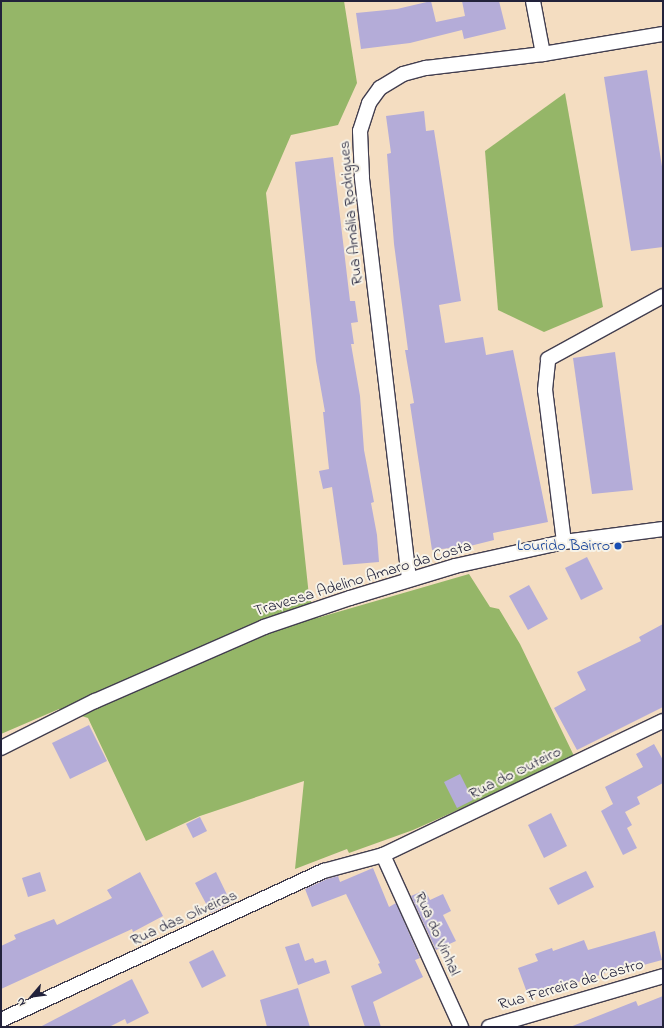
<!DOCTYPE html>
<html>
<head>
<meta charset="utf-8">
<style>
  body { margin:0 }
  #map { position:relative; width:664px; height:1028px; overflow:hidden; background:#f4ddc1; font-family:"Indie Flower",sans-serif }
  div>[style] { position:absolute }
  .forest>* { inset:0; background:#95b668 }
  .building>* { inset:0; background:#b4acd8 }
  .roads { filter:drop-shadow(1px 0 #423e4f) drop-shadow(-1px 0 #423e4f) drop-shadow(0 1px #423e4f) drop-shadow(0 -1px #423e4f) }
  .minor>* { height:14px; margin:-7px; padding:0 7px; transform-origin:7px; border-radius:7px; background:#fff }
  .dots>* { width:11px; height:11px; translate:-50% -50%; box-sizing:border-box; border:2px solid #f7f3e8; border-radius:50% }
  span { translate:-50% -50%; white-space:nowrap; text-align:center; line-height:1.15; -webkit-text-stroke:4px #f7f3e8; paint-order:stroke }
  .street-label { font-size:16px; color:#22223b }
  .transit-label { font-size:16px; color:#164399 }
  .right { translate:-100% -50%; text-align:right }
  .frame { position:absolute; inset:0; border:2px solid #22223b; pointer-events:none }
  .north { position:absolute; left:12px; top:976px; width:40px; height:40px; -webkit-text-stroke:3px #f7f3e8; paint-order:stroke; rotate:242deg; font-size:11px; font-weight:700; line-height:16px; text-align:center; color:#22223b }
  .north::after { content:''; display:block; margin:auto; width:14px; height:18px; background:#22223b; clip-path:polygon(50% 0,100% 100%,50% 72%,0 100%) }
</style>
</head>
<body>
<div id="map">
  <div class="forest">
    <i style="clip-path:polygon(1px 1px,344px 1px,357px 83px,338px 125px,291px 135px,266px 193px,309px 596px,317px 618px,469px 574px,490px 607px,499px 609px,520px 644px,575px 758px,413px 830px,349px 853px,347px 849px,295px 869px,304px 781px,200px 816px,146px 841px,88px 718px,59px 709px,1px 734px)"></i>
    <i style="clip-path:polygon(565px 93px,603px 307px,544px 332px,498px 310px,485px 151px)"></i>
  </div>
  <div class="building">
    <i style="clip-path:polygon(431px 1px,436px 22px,465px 16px,462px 1px,499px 1px,506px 29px,464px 39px,462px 30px,410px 43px,361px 49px,356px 13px,397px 9px)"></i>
    <i style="clip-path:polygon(647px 70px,663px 173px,663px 247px,631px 251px,604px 77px)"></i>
    <i style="clip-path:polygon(424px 111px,426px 131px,434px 130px,461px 301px,439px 305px,445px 343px,483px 337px,486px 355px,513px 350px,548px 522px,493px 533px,494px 540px,470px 546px,432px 550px,410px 404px,414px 403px,405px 350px,408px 350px,394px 244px,387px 154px,391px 153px,386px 116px)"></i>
    <i style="clip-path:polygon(333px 157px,350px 301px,355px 301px,358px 322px,351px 323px,354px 344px,351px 344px,360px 396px,364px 450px,374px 502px,371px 503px,377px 535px,379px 562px,343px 565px,332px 487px,323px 489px,319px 471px,329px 469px,323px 412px,325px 412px,316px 361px,295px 162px)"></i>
    <i style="clip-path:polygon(615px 352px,633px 490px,592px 494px,573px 358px)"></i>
    <i style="clip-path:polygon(587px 557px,603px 589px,581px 600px,565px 568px)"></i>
    <i style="clip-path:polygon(529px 585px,548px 619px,528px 630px,509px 596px)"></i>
    <i style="clip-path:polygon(663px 624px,663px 707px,577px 750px,554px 708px,586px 690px,577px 672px,641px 641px,639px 637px)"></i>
    <i style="clip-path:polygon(89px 725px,107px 761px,70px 779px,52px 743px)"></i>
    <i style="clip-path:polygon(654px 744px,663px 760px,663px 783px,637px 797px,640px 804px,625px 812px,632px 825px,627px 828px,637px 848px,623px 855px,601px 811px,613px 804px,605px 787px,643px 767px,636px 754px)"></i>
    <i style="clip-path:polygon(460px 774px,473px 800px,457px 808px,444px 782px)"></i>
    <i style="clip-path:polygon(551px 813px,567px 846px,544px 858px,528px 825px)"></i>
    <i style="clip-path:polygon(200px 817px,207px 831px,193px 838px,186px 824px)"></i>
    <i style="clip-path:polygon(373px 868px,389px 907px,396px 903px,420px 958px,415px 960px,423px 977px,373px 1002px,381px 1027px,365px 1027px,351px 986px,382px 973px,378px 964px,380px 963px,346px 894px,312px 907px,305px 889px,327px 879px,338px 876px,340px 882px)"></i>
    <i style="clip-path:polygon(586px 871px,594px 887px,558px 905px,549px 888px)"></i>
    <i style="clip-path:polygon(40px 872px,46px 891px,28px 897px,22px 878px)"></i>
    <i style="clip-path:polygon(140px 872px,163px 916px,133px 932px,132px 929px,1px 989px,1px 946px,16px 939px,14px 935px,54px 919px,57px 925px,112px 898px,107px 890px)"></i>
    <i style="clip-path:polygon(216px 872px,231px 903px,211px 913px,195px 883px)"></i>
    <i style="clip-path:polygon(425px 890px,430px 900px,443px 894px,451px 911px,443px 915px,456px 941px,436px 950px,411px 896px)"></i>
    <i style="clip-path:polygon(655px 931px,662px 960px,625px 970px,624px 967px,529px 998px,518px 968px,538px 961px,535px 954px,552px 948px,553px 951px,584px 940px,588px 950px)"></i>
    <i style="clip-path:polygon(299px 943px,305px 961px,313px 958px,315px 963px,326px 960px,330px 973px,298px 985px,285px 947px)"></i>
    <i style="clip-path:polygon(213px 950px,226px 976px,202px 988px,189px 962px)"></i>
    <i style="clip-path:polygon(132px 979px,149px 1013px,127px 1024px,125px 1019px,109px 1027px,40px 1027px)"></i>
    <i style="clip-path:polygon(298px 988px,310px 1027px,267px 1027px,260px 1000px)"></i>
    <i style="clip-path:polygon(663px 996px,663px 1027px,570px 1027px,636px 1001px,638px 1006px)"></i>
  </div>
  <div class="roads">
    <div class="minor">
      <i style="left:533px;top:1px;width:54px;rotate:79.3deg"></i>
      <i style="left:564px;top:542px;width:153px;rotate:-97.1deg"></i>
      <i style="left:545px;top:390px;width:31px;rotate:-84deg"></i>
      <i style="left:548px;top:359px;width:131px;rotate:-28.7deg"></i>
      <i style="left:409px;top:579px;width:405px;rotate:-96.7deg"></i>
      <i style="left:362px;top:177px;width:46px;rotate:-92.5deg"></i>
      <i style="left:360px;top:131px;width:29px;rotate:-72deg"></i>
      <i style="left:369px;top:103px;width:19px;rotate:-54deg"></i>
      <i style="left:380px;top:88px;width:27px;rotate:-31deg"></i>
      <i style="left:403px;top:74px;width:24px;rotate:-15deg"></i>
      <i style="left:426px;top:68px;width:118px;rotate:-6.8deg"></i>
      <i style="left:543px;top:54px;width:122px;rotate:-9.5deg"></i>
      <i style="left:1px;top:748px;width:105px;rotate:-26.6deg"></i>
      <i style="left:95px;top:701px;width:184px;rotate:-23.6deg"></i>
      <i style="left:264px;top:627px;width:91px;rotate:-18.6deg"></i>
      <i style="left:350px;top:598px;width:110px;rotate:-16.9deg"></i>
      <i style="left:455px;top:566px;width:112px;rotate:-12.4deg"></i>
      <i style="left:564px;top:542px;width:100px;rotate:-7.5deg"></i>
      <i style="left:383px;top:855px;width:189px;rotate:65.6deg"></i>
      <i style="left:1px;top:1020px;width:356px;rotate:-24.8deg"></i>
      <i style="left:324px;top:871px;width:61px;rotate:-15.2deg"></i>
      <i style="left:383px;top:855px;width:310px;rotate:-25.6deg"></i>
      <i style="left:489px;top:1027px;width:181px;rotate:-16.3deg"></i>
    </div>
  </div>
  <div class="dots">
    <i style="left:618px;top:546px;background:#1a4fb4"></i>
  </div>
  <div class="street-label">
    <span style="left:351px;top:213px;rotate:-95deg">Rua Amália Rodrigues</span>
    <span style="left:363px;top:579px;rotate:-17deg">Travessa Adelino Amaro da Costa</span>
    <span style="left:515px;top:773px;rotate:-26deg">Rua do Outeiro</span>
    <span style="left:184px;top:918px;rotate:-24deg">Rua das Oliveiras</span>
    <span style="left:437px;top:934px;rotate:66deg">Rua do Vinhal</span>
    <span style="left:571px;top:985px;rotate:-16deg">Rua Ferreira de Castro</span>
  </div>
  <div class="transit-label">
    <span class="right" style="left:610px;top:546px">Lourido Bairro</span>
  </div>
  <div class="frame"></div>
  <div class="north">N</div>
</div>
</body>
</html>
